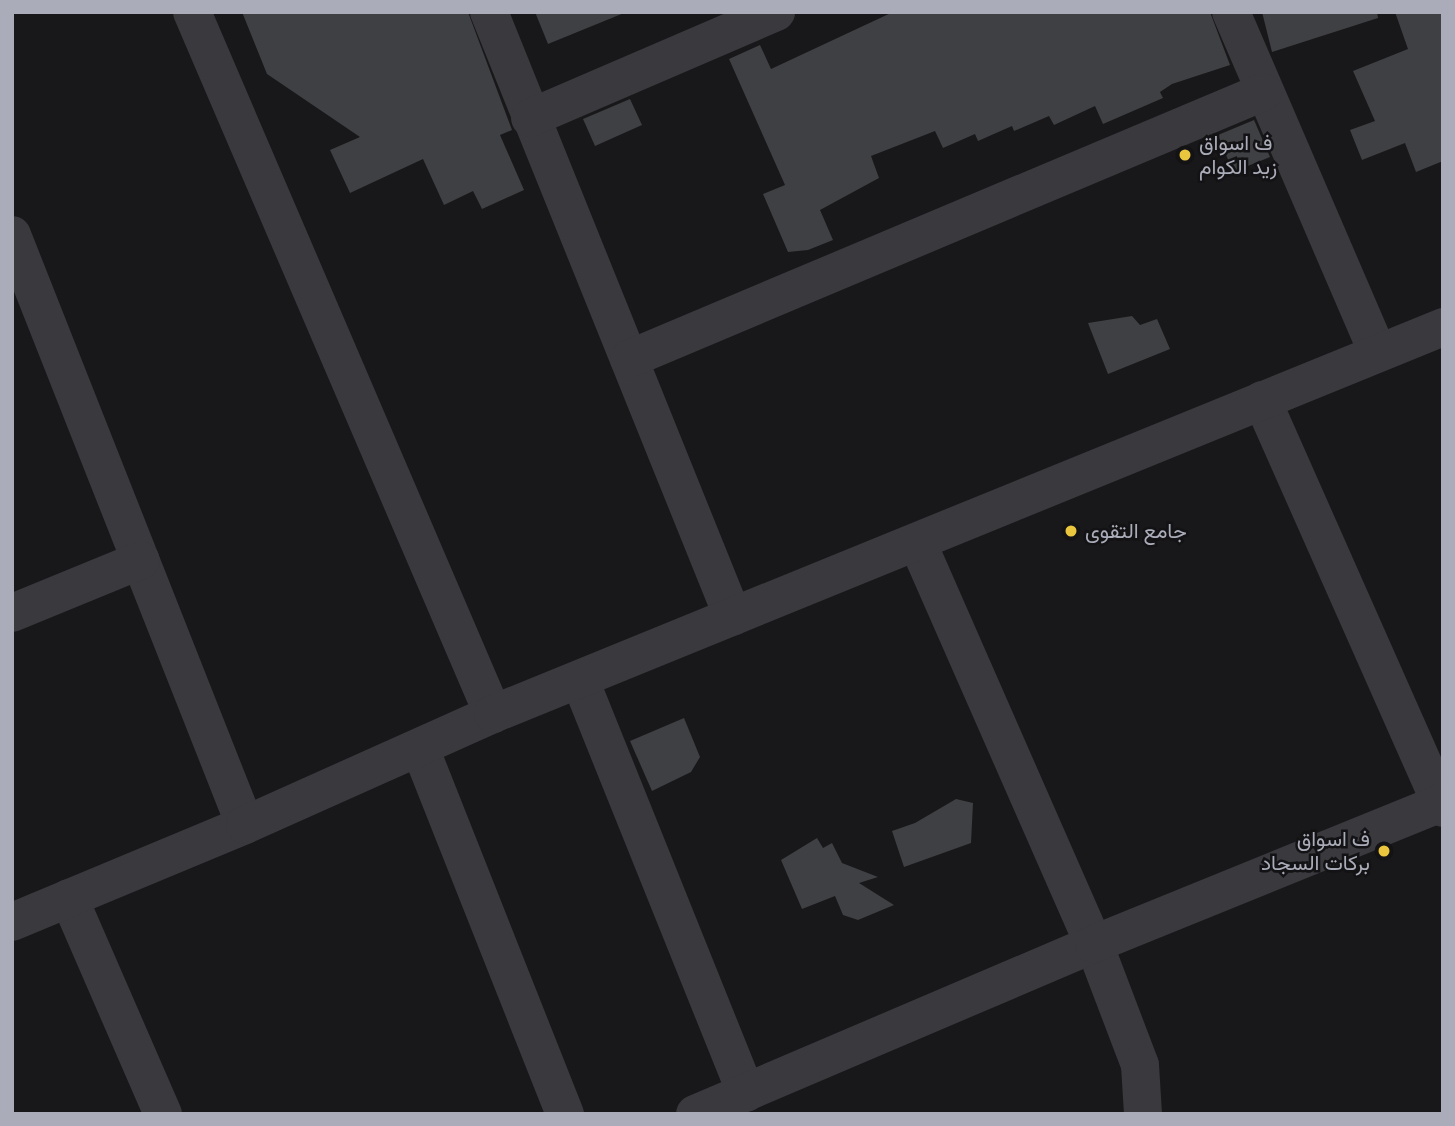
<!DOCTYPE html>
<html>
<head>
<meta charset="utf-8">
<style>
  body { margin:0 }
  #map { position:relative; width:1455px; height:1126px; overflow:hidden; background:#181719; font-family:Karla,Vazirmatn,sans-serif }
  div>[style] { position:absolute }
  .building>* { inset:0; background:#3f4043 }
  .minor>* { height:38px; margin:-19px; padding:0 19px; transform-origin:19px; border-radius:19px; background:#39393e }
  .dots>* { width:19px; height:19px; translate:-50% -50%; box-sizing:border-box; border:4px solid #131214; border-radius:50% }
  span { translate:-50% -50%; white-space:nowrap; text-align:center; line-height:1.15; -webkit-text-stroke:5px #131214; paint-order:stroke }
  .poi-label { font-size:21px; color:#aaadb9 }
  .left { translate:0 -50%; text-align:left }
  .right { translate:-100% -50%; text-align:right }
  .frame { position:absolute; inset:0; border:14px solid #aaadb9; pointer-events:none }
</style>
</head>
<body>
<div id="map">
  <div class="building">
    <i style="clip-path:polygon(242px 12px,468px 12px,512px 130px,500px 135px,524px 190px,482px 209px,473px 191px,444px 205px,423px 159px,350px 193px,330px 150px,360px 137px,267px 74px)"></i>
    <i style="clip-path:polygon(535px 12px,624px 12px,624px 13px,548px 44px)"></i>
    <i style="clip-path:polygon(893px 12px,1210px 12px,1230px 65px,1172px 84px,1160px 92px,1163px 98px,1103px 124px,1095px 106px,1054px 125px,1049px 116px,1014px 131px,1012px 126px,978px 141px,975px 134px,943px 148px,935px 131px,871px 156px,879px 178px,820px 210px,833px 240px,808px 250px,788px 252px,763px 194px,785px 185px,729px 59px,760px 45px,771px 69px)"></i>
    <i style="clip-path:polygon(1262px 12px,1377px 12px,1378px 18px,1272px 52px)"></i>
    <i style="clip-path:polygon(1395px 12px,1443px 12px,1443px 161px,1416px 172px,1405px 143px,1362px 160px,1350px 130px,1375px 121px,1353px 71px,1408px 49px)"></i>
    <i style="clip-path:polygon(630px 99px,642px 125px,595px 146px,583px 119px)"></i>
    <i style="clip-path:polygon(1254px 120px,1270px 157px,1233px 172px,1218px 135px)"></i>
    <i style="clip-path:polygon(1132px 316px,1140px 325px,1157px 319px,1170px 349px,1108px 374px,1088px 323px)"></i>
    <i style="clip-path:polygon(684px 718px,700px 757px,691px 772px,652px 791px,630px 741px)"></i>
    <i style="clip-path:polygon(956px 799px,973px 803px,971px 843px,904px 867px,892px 831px,915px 823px)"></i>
    <i style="clip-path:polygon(817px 838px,823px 848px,832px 843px,842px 863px,878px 877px,859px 883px,894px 905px,858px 920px,843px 915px,835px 896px,802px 909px,781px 860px)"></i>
  </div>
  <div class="minor">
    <i style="left:192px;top:12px;width:764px;rotate:66.79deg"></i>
    <i style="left:489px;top:12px;width:652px;rotate:68.04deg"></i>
    <i style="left:1231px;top:12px;width:371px;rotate:66.7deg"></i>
    <i style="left:530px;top:118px;width:268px;rotate:-23.3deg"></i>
    <i style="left:12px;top:235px;width:634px;rotate:68.45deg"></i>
    <i style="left:629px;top:359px;width:688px;rotate:-22.84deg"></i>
    <i style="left:1262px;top:400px;width:446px;rotate:66.1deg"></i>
    <i style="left:918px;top:544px;width:437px;rotate:66.3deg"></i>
    <i style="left:1094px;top:944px;width:129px;rotate:69.2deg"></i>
    <i style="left:1140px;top:1065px;width:49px;rotate:86.5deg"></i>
    <i style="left:12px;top:613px;width:139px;rotate:-22.3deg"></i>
    <i style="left:580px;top:680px;width:445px;rotate:68.1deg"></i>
    <i style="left:420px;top:748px;width:394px;rotate:68.4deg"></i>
    <i style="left:69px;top:898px;width:236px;rotate:66.5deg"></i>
    <i style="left:12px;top:922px;width:252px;rotate:-22.6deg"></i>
    <i style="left:245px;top:825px;width:272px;rotate:-24.1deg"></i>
    <i style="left:493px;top:714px;width:1026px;rotate:-22.16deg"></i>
    <i style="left:695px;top:1114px;width:434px;rotate:-23.1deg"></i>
    <i style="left:1094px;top:944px;width:377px;rotate:-22.1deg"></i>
  </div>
  <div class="dots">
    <i style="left:1185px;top:155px;background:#eac63f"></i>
    <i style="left:1071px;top:531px;background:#eac63f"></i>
    <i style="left:1384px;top:851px;background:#eac63f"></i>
  </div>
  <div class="poi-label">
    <span class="left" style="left:1199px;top:155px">ف اسواق<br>زيد الكوام</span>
    <span class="left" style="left:1085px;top:531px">جامع التقوى</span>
    <span class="right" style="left:1370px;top:851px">ف اسواق<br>بركات السجاد</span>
  </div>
  <div class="frame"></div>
</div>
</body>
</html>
